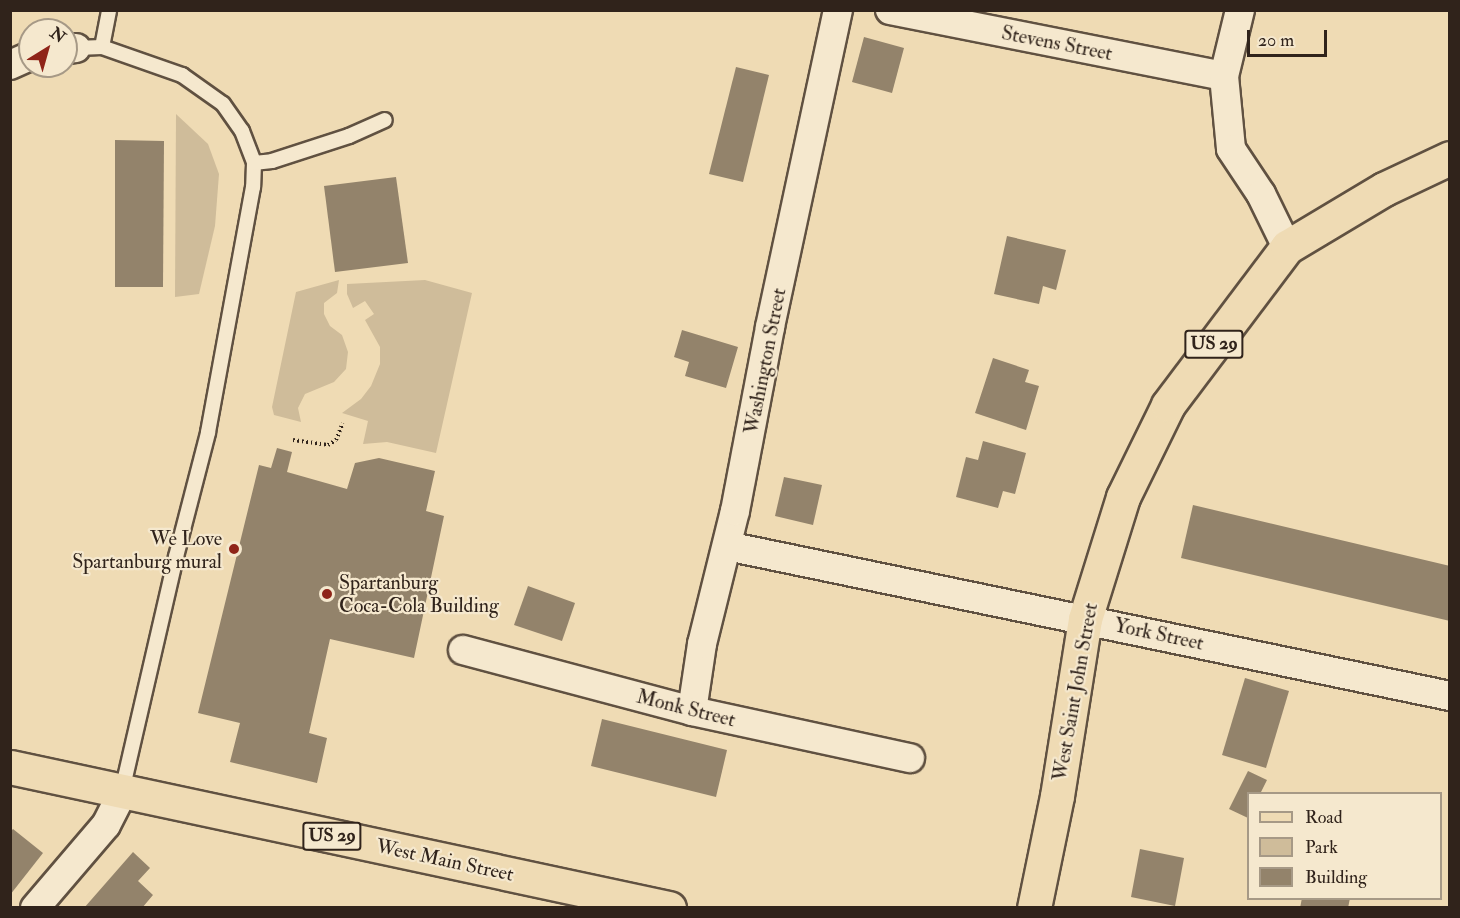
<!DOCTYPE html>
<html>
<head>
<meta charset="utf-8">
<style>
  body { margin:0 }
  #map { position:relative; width:1460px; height:918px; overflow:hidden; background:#efdbb4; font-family:"IM FELL Double Pica",serif }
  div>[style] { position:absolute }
  .green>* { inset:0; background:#cfbc9a }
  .building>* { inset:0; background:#93836b }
  .path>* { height:4px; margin-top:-2px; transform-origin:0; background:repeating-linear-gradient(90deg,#30231b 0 1.5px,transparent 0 4.5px) }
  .roads { filter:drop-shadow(2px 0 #605141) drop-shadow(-2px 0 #605141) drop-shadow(0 2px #605141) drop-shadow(0 -2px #605141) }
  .service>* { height:14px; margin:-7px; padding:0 7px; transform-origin:7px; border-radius:7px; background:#f5e8ce }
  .minor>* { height:28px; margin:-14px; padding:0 14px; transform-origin:14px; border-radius:14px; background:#f5e8ce }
  .primary>* { height:33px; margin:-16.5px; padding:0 16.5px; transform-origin:16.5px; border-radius:16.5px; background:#efdbb4 }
  .dots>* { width:16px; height:16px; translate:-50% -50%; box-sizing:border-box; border:3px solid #f5e8ce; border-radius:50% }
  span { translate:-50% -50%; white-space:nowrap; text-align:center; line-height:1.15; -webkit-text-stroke:4.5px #f5e8ce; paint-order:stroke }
  .shield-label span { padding:2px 4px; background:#f5e8ce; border:2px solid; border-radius:4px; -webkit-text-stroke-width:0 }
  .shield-label { font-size:18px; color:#30231b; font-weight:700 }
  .street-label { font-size:20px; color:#30231b }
  .poi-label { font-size:20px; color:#30231b }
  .right { translate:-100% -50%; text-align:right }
  .left { translate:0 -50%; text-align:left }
  .frame { position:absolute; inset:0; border:12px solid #30231b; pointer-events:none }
  .legend { position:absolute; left:1247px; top:792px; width:195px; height:108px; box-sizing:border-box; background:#f5e8ce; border:2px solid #a69986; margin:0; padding:8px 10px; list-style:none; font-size:18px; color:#30231b }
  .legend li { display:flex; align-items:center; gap:12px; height:30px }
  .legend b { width:30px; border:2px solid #a69986 }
  .north { position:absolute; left:18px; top:18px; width:60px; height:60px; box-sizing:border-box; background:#f5e8ce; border:2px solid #a69986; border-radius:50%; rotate:37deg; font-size:16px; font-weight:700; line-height:24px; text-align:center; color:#30231b }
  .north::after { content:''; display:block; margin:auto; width:21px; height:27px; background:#8f2418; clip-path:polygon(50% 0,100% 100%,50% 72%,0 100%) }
  .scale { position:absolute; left:1247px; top:30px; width:80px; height:27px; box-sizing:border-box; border:3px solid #30231b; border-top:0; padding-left:8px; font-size:18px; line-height:21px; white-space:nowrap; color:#30231b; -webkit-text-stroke:4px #f5e8ce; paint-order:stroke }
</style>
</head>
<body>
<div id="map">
  <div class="green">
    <i style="clip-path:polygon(176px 114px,208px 144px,219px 174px,215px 226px,199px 294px,175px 297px)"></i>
    <i style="clip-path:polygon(339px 280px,337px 293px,324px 303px,324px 314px,330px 326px,342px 335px,348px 352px,346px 369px,334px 382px,305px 394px,298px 408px,301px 422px,274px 415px,272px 407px,296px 292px)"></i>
    <i style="clip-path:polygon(425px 280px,472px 293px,436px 453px,387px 442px,363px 444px,368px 421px,342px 413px,361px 399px,371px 386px,380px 364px,380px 347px,365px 320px,374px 314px,365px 301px,353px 308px,347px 294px,347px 284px)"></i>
  </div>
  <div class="building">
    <i style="clip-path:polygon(864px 37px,904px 48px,892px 93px,852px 82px)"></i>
    <i style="clip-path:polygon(736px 67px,769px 75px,743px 182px,709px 174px)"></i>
    <i style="clip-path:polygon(115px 140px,164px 141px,163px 287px,115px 287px)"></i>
    <i style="clip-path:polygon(396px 177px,408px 263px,335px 272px,324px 186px)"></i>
    <i style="clip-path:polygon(1007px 236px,1066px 250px,1056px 290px,1043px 286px,1039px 304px,994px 294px)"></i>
    <i style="clip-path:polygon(682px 330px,738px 347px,726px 388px,685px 376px,689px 362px,674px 357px)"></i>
    <i style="clip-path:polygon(993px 358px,1029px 370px,1025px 382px,1039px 386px,1026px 430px,975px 413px)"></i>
    <i style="clip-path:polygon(983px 441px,1026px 453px,1015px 494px,1003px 491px,998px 508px,956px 497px,966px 457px,978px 460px)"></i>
    <i style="clip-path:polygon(277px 448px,292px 452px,287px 472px,347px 489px,355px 463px,379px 458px,435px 471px,426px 511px,444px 516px,414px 658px,330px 639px,309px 733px,327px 738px,317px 783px,230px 762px,240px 723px,198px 713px,259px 465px,271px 468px)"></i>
    <i style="clip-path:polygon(784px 477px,822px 485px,813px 525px,775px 516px)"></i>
    <i style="clip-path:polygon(1193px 505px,1450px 566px,1450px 621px,1181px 558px)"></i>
    <i style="clip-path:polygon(528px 586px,575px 603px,562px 641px,514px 625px)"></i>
    <i style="clip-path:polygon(1245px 678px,1289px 691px,1266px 768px,1222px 755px)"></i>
    <i style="clip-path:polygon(602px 719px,727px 750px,716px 797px,591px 766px)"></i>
    <i style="clip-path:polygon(1248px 771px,1267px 780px,1260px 794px,1248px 794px,1248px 818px,1229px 809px)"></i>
    <i style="clip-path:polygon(13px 829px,43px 853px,10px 895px,10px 832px)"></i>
    <i style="clip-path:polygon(1140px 849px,1184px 858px,1175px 906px,1131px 897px)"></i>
    <i style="clip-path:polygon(133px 852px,150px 868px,138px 881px,153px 895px,142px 908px,84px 908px)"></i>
    <i style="clip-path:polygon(1302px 898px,1350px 898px,1348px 908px,1300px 908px)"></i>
  </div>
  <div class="path">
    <i style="left:293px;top:440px;width:35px;rotate:8deg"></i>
    <i style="left:328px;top:445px;width:9px;rotate:-32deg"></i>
    <i style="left:336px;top:440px;width:18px;rotate:-68deg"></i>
  </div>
  <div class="roads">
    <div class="service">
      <i style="left:102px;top:47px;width:38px;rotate:-79deg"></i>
      <i style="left:76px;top:48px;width:26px;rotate:-2deg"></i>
      <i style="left:102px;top:47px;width:85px;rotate:19.3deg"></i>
      <i style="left:182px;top:75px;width:50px;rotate:35.3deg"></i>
      <i style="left:223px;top:104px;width:33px;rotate:55deg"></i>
      <i style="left:242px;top:131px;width:34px;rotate:69deg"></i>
      <i style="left:254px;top:163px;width:24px;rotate:92deg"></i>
      <i style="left:253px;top:187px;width:250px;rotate:100.4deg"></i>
      <i style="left:208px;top:433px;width:128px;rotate:104.5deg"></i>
      <i style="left:176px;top:557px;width:240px;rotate:103deg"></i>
      <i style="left:254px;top:163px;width:18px;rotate:-6deg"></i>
      <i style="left:272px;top:161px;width:81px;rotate:-18deg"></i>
      <i style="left:349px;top:136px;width:39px;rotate:-24deg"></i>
    </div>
    <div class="minor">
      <i style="left:890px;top:10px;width:340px;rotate:11.2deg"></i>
      <i style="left:1240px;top:10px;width:68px;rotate:103.6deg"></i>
      <i style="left:1224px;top:76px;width:73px;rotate:84.5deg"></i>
      <i style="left:1231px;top:149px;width:54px;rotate:56.3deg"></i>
      <i style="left:1261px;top:194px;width:59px;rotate:63.9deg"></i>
      <i style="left:66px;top:49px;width:10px;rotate:-6deg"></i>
      <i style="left:10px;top:65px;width:22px;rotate:-24deg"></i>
      <i style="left:727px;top:546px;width:738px;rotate:11.72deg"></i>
      <i style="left:463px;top:650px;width:237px;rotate:14.9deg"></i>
      <i style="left:692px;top:711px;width:223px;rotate:12.2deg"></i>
      <i style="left:692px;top:711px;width:68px;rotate:-81.5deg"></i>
      <i style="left:702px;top:644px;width:137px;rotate:-76.1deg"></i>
      <i style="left:735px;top:511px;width:187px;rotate:-79.2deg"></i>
      <i style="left:770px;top:327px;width:324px;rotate:-77.9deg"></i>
      <i style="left:35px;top:908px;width:109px;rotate:-49.5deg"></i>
      <i style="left:106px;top:825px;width:36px;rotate:-63deg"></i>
    </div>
    <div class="primary">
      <i style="left:10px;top:767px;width:674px;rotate:12.08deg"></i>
      <i style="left:1034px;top:908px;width:114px;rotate:-78.4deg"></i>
      <i style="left:1057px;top:796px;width:179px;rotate:-81deg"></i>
      <i style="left:1085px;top:619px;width:128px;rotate:-72.7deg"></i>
      <i style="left:1123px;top:497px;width:102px;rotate:-63.9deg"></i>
      <i style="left:1168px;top:405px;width:198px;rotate:-53deg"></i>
      <i style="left:1287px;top:247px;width:113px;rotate:-30.9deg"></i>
      <i style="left:1384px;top:189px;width:73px;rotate:-25.2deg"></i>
    </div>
  </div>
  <div class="dots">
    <i style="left:234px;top:549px;background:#8f2418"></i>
    <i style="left:327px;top:594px;background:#8f2418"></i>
  </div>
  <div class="shield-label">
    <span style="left:1214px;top:344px">US 29</span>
    <span style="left:332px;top:836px">US 29</span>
  </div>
  <div class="street-label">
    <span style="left:1057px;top:43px;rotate:11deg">Stevens Street</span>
    <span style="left:765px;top:361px;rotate:-79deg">Washington Street</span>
    <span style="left:1159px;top:634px;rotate:12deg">York Street</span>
    <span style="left:1075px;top:692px;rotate:-80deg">West Saint John Street</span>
    <span style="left:686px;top:708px;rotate:14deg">Monk Street</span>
    <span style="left:445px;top:860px;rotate:12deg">West Main Street</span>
  </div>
  <div class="poi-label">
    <span class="right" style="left:222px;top:550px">We Love<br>Spartanburg mural</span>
    <span class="left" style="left:339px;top:594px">Spartanburg<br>Coca-Cola Building</span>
  </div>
  <div class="frame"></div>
  <ul class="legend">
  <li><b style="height:8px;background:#efdbb4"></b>Road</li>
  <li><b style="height:16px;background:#cfbc9a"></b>Park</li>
  <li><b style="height:16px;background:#93836b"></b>Building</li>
  </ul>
  <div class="north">N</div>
  <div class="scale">20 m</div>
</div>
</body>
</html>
